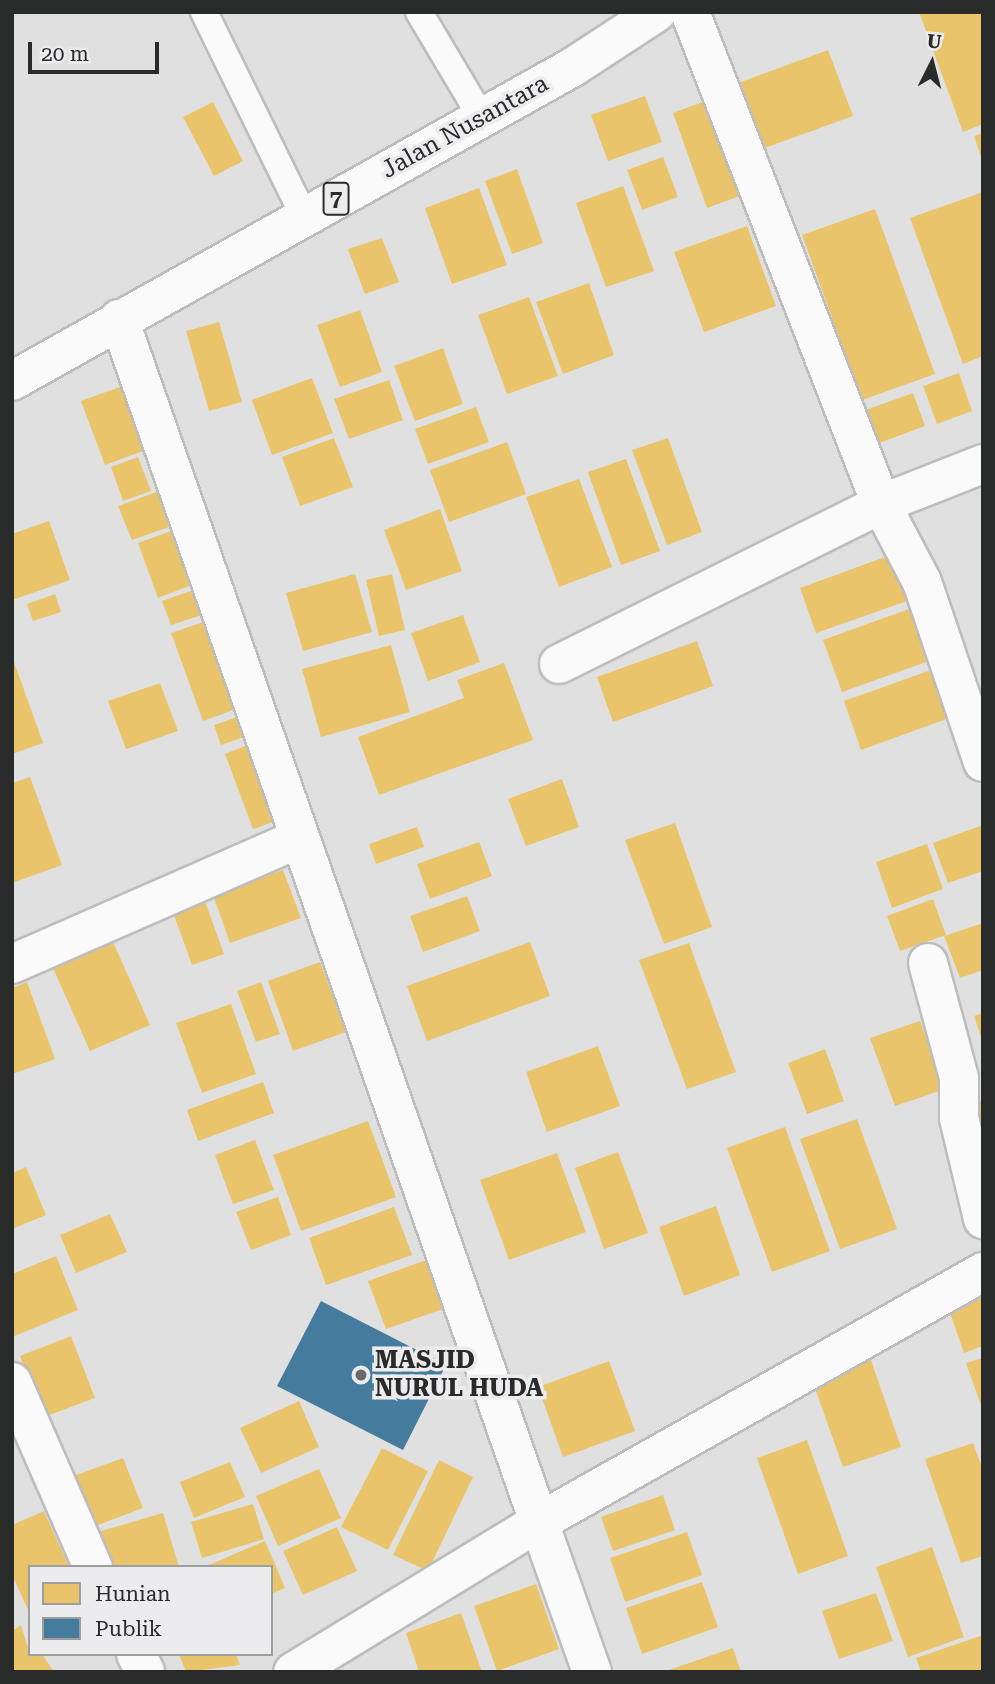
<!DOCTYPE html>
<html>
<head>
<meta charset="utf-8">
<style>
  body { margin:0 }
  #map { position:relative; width:995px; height:1684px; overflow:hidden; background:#e0e0e0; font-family:"Roboto Serif",serif }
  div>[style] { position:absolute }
  .homes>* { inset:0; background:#e9c46a }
  .public>* { inset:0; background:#457b9d }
  .roads { filter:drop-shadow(2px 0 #bdbdbd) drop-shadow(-2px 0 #bdbdbd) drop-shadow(0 2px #bdbdbd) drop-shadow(0 -2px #bdbdbd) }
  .service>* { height:26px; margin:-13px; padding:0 13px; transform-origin:13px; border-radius:13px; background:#fafafa }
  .minor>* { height:38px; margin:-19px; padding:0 19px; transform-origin:19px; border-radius:19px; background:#fafafa }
  .trunk>* { height:38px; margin:-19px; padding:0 19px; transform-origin:19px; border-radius:19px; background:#fafafa }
  .dots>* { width:19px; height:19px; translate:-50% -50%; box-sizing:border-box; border:4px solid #ececee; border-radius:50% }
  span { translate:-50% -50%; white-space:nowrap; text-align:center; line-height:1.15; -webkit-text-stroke:7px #ececee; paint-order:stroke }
  .shield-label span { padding:2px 5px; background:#ececee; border:2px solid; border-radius:5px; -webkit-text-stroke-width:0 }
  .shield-label { font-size:23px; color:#292a2a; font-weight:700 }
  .street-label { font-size:24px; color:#292a2a }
  .poi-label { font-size:24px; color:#292a2a; font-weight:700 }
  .left { translate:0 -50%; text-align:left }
  .frame { position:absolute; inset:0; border:14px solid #292a2a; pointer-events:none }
  .legend { position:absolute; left:28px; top:1565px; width:245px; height:91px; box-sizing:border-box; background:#ececee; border:2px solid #9e9ea0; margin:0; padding:9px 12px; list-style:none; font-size:21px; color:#292a2a }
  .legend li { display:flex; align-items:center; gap:14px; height:35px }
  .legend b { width:35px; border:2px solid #9e9ea0 }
  .north { position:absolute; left:897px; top:28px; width:70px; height:70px; -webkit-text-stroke:5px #ececee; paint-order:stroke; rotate:6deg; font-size:19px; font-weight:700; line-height:28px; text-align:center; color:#292a2a }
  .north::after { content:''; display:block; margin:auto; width:24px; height:32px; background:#292a2a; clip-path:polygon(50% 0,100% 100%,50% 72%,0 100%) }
  .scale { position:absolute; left:28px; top:42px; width:131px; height:32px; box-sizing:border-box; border:4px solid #292a2a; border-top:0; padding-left:9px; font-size:21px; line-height:24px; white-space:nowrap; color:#292a2a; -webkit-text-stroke:5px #ececee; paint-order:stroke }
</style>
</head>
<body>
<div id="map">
  <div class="homes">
    <i style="clip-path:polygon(919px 12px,983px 12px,983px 124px,963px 132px)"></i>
    <i style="clip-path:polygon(828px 50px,853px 116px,754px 152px,730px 86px)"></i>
    <i style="clip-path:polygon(721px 95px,756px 190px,707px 208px,673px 113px)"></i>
    <i style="clip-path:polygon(645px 96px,662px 142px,608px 161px,591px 115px)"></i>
    <i style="clip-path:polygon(213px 102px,243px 161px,214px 176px,183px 117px)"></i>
    <i style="clip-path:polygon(983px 133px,983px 160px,982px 160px,974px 136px)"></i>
    <i style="clip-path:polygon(663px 157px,678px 197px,642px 210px,627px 170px)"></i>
    <i style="clip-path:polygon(517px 169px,543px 243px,512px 254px,485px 181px)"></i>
    <i style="clip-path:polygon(623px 186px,654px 271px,606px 287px,576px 203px)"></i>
    <i style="clip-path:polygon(479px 188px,507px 265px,452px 284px,425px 208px)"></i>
    <i style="clip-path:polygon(983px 192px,983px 356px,963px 364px,910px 218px)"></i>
    <i style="clip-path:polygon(875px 209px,935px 374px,862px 400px,802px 235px)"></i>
    <i style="clip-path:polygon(747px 226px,776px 306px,704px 332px,674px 252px)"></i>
    <i style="clip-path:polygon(382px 238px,399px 282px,365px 294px,348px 249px)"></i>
    <i style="clip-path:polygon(589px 283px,614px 355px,563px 374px,536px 302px)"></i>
    <i style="clip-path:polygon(529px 297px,558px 376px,507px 394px,478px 315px)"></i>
    <i style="clip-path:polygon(360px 310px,382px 372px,340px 387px,317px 325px)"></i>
    <i style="clip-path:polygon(219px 322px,242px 402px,209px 411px,186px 331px)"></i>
    <i style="clip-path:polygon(443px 348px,463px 404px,415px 421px,394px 366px)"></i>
    <i style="clip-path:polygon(959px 373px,972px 411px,937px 424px,923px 386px)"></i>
    <i style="clip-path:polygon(312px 378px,333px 433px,272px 455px,252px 400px)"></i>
    <i style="clip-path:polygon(389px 380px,403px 420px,349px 439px,334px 399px)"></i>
    <i style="clip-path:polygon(128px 384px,151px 448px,105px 465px,81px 401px)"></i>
    <i style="clip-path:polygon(913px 393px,925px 426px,874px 445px,863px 411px)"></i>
    <i style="clip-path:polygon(476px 407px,489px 442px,428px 464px,415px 429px)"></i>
    <i style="clip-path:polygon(334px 438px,353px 487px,300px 506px,282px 457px)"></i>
    <i style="clip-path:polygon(668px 438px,702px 532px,667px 545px,632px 450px)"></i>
    <i style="clip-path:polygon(507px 442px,526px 494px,449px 522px,430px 470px)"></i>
    <i style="clip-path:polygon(138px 457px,151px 491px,123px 501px,111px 467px)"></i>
    <i style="clip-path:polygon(626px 459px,660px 551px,621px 565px,588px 472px)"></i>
    <i style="clip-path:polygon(579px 479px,612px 567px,559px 587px,526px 497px)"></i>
    <i style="clip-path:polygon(165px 489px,178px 524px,132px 540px,118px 506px)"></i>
    <i style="clip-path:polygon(440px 509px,462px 571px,406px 590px,384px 530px)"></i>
    <i style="clip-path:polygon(49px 521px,70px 580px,12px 600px,12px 534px)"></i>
    <i style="clip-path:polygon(182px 527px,202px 581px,158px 598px,138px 543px)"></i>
    <i style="clip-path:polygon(896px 553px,913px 599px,816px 633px,800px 588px)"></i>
    <i style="clip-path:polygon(355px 574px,372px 632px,303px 651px,286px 593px)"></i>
    <i style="clip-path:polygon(392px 574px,405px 630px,379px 636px,366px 580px)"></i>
    <i style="clip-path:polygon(196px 589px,205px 614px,171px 625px,162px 601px)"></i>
    <i style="clip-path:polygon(55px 594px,61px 612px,33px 621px,27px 604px)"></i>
    <i style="clip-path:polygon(909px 609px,929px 661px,842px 692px,823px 640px)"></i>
    <i style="clip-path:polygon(463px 615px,480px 662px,428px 681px,411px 633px)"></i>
    <i style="clip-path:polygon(215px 618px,247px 705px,203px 721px,171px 633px)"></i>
    <i style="clip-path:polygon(697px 641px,713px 686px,613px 722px,597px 677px)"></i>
    <i style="clip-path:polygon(391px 645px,410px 712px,321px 737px,302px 669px)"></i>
    <i style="clip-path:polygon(12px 656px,43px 743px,12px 754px)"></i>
    <i style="clip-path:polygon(504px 663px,533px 740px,379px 795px,358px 737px,464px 698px,457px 680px)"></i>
    <i style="clip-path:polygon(934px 669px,952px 717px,861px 750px,844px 701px)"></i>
    <i style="clip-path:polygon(160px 683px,178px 731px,126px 749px,108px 701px)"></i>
    <i style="clip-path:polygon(240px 716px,247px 736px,221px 745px,214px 725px)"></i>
    <i style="clip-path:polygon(260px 740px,287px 817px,253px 829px,225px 754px)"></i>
    <i style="clip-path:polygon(30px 777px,62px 865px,12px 883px,12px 783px)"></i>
    <i style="clip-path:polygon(562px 779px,579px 827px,526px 846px,508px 799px)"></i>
    <i style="clip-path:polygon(675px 823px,712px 927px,664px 944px,625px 840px)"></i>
    <i style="clip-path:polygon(983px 825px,983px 871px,948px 883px,933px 843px)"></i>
    <i style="clip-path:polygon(417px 827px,424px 847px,376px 864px,369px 844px)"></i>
    <i style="clip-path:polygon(479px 842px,492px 876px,430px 899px,417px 864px)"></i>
    <i style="clip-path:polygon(927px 844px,943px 889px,892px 908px,876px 862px)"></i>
    <i style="clip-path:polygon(283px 870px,301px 918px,230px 943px,213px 895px)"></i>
    <i style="clip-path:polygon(202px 893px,224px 954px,192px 965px,170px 904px)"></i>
    <i style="clip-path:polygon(467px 896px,480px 931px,423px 952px,410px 916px)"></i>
    <i style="clip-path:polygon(933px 899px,946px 935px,900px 951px,887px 916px)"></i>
    <i style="clip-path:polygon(983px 923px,983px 970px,960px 978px,944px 936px)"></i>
    <i style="clip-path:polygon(113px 942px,150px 1025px,90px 1051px,53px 968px)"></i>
    <i style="clip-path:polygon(530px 942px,550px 996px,427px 1041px,407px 986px)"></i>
    <i style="clip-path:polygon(689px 943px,736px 1072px,687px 1089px,639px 960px)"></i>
    <i style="clip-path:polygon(320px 962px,346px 1032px,293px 1051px,268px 981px)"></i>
    <i style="clip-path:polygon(27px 982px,55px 1059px,12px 1074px,12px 988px)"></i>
    <i style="clip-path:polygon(261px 982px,280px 1034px,256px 1042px,237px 991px)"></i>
    <i style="clip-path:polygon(231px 1004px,256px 1074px,202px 1093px,176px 1023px)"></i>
    <i style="clip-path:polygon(983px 1013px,983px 1040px,982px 1040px,974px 1016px)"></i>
    <i style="clip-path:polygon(920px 1021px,945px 1089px,895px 1106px,870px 1038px)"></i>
    <i style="clip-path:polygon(598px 1046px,620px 1106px,547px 1132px,526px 1072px)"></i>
    <i style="clip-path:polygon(825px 1049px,844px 1101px,807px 1114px,788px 1063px)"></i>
    <i style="clip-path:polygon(263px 1082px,274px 1113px,198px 1141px,187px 1110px)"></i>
    <i style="clip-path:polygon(983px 1100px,983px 1158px,964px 1107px)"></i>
    <i style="clip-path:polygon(857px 1119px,897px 1229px,840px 1249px,800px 1139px)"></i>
    <i style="clip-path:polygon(368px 1121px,396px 1197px,301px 1231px,273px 1155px)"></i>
    <i style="clip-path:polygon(785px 1127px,830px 1251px,772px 1272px,727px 1148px)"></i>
    <i style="clip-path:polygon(255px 1140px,274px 1190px,233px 1204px,215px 1155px)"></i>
    <i style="clip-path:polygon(618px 1152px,648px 1233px,604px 1249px,575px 1168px)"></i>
    <i style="clip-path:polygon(557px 1153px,586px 1232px,509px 1260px,480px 1180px)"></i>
    <i style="clip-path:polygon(26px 1167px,46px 1215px,12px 1229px,12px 1173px)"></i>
    <i style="clip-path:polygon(278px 1197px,291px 1235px,251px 1250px,236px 1212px)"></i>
    <i style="clip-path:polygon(716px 1206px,740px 1275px,684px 1296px,659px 1227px)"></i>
    <i style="clip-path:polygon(394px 1207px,412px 1255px,326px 1285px,309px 1238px)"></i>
    <i style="clip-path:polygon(110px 1214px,127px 1252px,76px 1273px,60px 1235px)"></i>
    <i style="clip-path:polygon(56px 1256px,78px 1310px,12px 1337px,12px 1274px)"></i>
    <i style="clip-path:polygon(432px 1258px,449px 1307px,386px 1329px,368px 1281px)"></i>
    <i style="clip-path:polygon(983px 1291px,983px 1346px,964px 1353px,947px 1304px)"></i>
    <i style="clip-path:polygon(71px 1336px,95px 1398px,44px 1417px,20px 1356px)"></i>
    <i style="clip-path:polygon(983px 1358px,983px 1408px,982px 1408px,966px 1363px)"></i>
    <i style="clip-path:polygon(871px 1360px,901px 1447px,843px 1467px,812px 1380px)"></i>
    <i style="clip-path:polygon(609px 1361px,635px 1431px,563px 1457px,538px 1387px)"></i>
    <i style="clip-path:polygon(299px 1401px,319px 1447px,261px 1473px,240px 1428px)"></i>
    <i style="clip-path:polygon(807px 1440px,848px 1556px,798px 1574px,757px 1458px)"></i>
    <i style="clip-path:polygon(973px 1443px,983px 1470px,983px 1556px,961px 1563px,925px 1459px)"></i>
    <i style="clip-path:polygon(382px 1448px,428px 1471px,388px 1550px,341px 1527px)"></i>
    <i style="clip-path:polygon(123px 1458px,143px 1508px,90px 1528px,71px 1477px)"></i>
    <i style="clip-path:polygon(439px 1460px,473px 1477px,428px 1571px,393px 1555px)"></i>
    <i style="clip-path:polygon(230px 1462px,245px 1497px,194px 1518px,180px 1482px)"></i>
    <i style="clip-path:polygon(319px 1469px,341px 1518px,278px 1546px,256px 1496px)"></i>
    <i style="clip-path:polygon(663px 1495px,675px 1530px,613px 1551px,601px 1517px)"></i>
    <i style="clip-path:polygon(253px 1504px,264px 1539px,202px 1558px,191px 1522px)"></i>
    <i style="clip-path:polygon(44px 1511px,69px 1567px,30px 1567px,30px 1614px,12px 1575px,12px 1525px)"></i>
    <i style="clip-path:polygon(163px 1513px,179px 1567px,108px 1567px,98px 1532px)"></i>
    <i style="clip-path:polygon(337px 1527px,357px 1571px,303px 1595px,283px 1551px)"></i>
    <i style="clip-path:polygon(687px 1532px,702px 1575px,625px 1602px,610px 1558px)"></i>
    <i style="clip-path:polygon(265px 1541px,285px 1588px,271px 1594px,271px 1567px,204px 1567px)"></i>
    <i style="clip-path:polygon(932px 1547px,964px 1637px,908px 1657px,876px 1567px)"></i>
    <i style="clip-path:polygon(702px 1582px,718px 1627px,642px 1654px,626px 1608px)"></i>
    <i style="clip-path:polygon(536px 1584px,559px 1649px,497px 1671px,474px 1606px)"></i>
    <i style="clip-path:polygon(876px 1593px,893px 1641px,839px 1659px,822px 1611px)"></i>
    <i style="clip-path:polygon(461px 1613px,482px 1672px,419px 1672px,406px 1633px)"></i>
    <i style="clip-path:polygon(21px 1625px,30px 1654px,42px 1654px,54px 1672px,12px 1672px,12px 1631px)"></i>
    <i style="clip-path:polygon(983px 1635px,983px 1672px,921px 1672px,916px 1658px)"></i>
    <i style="clip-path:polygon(733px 1648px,741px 1672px,666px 1672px,666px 1671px)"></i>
    <i style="clip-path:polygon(179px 1654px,236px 1654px,240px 1665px,186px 1672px)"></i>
  </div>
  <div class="public">
    <i style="clip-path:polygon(321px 1301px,446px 1365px,403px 1450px,277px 1386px)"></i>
  </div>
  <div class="roads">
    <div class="service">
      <i style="left:204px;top:12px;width:227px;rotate:63.9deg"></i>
      <i style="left:419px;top:12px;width:123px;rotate:59.3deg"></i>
    </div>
    <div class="minor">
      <i style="left:690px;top:12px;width:528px;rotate:68.78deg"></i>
      <i style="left:881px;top:504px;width:88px;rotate:62.3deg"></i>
      <i style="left:922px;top:582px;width:190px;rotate:71.3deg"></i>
      <i style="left:119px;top:319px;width:1274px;rotate:70.75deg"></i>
      <i style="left:539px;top:1522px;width:288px;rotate:148.6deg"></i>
      <i style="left:559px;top:664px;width:360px;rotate:-26.4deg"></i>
      <i style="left:881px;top:504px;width:110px;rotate:-21.4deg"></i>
      <i style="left:928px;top:963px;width:119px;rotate:74.9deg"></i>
      <i style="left:959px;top:1078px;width:40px;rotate:90deg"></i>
      <i style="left:959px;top:1118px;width:104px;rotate:76.6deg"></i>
      <i style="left:12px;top:964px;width:314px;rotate:-23.6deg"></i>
      <i style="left:12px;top:1382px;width:202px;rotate:66.4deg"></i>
      <i style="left:136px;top:1654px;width:20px;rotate:63deg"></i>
      <i style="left:592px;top:1672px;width:159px;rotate:-109.5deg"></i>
      <i style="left:539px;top:1522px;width:510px;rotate:-29.38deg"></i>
    </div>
    <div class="trunk">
      <i style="left:12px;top:381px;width:643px;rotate:-29.24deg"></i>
      <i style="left:573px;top:67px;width:100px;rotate:-33.2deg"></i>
    </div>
  </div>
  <div class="dots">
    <i style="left:361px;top:1375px;background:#696a6a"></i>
  </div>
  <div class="shield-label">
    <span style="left:336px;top:199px">7</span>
  </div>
  <div class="street-label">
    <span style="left:465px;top:127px;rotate:-29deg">Jalan Nusantara</span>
  </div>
  <div class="poi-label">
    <span class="left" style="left:375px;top:1375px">MASJID<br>NURUL HUDA</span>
  </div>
  <div class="frame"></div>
  <ul class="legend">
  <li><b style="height:19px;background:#e9c46a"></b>Hunian</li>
  <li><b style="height:19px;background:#457b9d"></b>Publik</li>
  </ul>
  <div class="north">U</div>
  <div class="scale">20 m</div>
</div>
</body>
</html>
